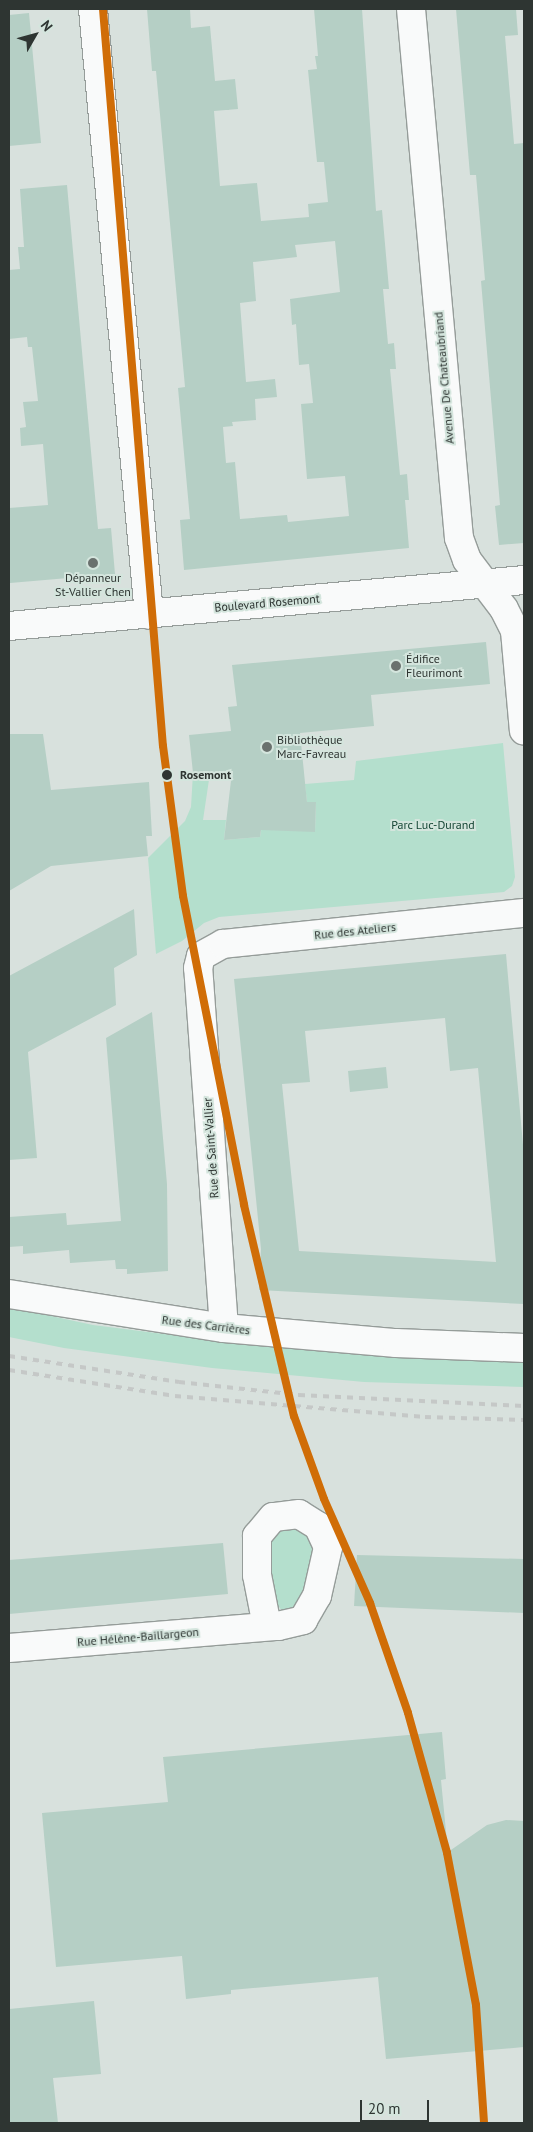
<!DOCTYPE html>
<html>
<head>
<meta charset="utf-8">
<style>
  body { margin:0 }
  #map { position:relative; width:533px; height:2132px; overflow:hidden; background:#d8e1dd; font-family:"PT Sans",sans-serif }
  div>[style] { position:absolute }
  .green>* { inset:0; background:#b4dfcd }
  .building>* { inset:0; background:#b5cfc5 }
  .roads { filter:drop-shadow(1px 0 #959c99) drop-shadow(-1px 0 #959c99) drop-shadow(0 1px #959c99) drop-shadow(0 -1px #959c99) }
  .minor>* { height:28px; margin:-14px; padding:0 14px; transform-origin:14px; border-radius:14px; background:#f9fafa }
  .major>* { height:28px; margin:-14px; padding:0 14px; transform-origin:14px; border-radius:14px; background:#f9fafa }
  .rail>* { height:4px; margin-top:-2px; transform-origin:0; background:repeating-linear-gradient(90deg,#c5c8c7 0 6px,transparent 0 12px) }
  .metro-1>* { height:8px; margin:-4px; padding:0 4px; transform-origin:4px; border-radius:4px; background:#d06d07 }
  .dots>* { width:14px; height:14px; translate:-50% -50%; box-sizing:border-box; border:2px solid #d4e5dd; border-radius:50% }
  span { translate:-50% -50%; white-space:nowrap; text-align:center; line-height:1.15; -webkit-text-stroke:4px #d4e5dd; paint-order:stroke }
  .street-label { font-size:12px; color:#2e3532 }
  .poi-label { font-size:12px; color:#2e3532 }
  .left { translate:0 -50%; text-align:left }
  .stop-label { font-size:12px; color:#2e3532; font-weight:700 }
  .park-label { font-size:12px; color:#144534 }
  .frame { position:absolute; inset:0; border:10px solid #2e3532; pointer-events:none }
  .north { position:absolute; left:10px; top:10px; width:50px; height:50px; -webkit-text-stroke:4px #d4e5dd; paint-order:stroke; rotate:52deg; font-size:14px; font-weight:700; line-height:20px; text-align:center; color:#2e3532 }
  .north::after { content:''; display:block; margin:auto; width:18px; height:22px; background:#2e3532; clip-path:polygon(50% 0,100% 100%,50% 72%,0 100%) }
  .scale { position:absolute; left:360px; top:2100px; width:69px; height:22px; box-sizing:border-box; border:2px solid #2e3532; border-top:0; padding-left:6px; font-size:15px; line-height:18px; white-space:nowrap; color:#2e3532; -webkit-text-stroke:4px #d4e5dd; paint-order:stroke }
</style>
</head>
<body>
<div id="map">
  <div class="green">
    <i style="clip-path:polygon(503px 743px,515px 877px,512px 886px,504px 892px,219px 917px,204px 923px,182px 941px,156px 954px,148px 858px,185px 821px,191px 807px,193px 773px,210px 773px,203px 820px,226px 820px,224px 840px,260px 837px,263px 819px,315px 832px,316px 802px,307px 802px,305px 784px,354px 780px,356px 761px)"></i>
    <i style="clip-path:polygon(9px 1307px,93px 1325px,250px 1345px,524px 1361px,524px 1387px,364px 1382px,212px 1368px,64px 1348px,9px 1337px)"></i>
    <i style="clip-path:polygon(286px 1526px,305px 1530px,314px 1550px,299px 1605px,297px 1609px,283px 1612px,276px 1603px,269px 1554px,274px 1532px)"></i>
  </div>
  <div class="building">
    <i style="clip-path:polygon(evenodd,147px 9px,190px 9px,191px 28px,210px 26px,215px 81px,235px 79px,238px 109px,214px 111px,220px 186px,257px 183px,261px 221px,309px 217px,308px 204px,328px 202px,324px 162px,317px 162px,308px 70px,317px 69px,315px 56px,318px 56px,314px 9px,362px 9px,376px 211px,382px 210px,389px 289px,383px 289px,388px 344px,394px 343px,396px 369px,390px 369px,400px 475px,407px 474px,409px 500px,405px 500px,409px 548px,184px 570px,180px 520px,190px 519px,178px 388px,185px 387px,156px 71px,152px 71px,147px 9px,335px 241px,340px 292px,290px 299px,292px 325px,296px 324px,299px 365px,309px 364px,313px 403px,301px 404px,307px 479px,345px 476px,349px 516px,288px 522px,287px 515px,240px 519px,235px 462px,226px 463px,223px 427px,233px 426px,232px 422px,256px 420px,255px 399px,277px 397px,275px 379px,246px 382px,240px 303px,256px 301px,253px 262px,297px 257px,295px 245px,335px 241px)"></i>
    <i style="clip-path:polygon(456px 9px,516px 9px,518px 35px,505px 36px,514px 144px,524px 143px,524px 543px,499px 545px,495px 506px,500px 505px,481px 281px,485px 280px,476px 175px,470px 175px)"></i>
    <i style="clip-path:polygon(29px 13px,41px 143px,9px 146px,9px 15px)"></i>
    <i style="clip-path:polygon(67px 185px,98px 529px,111px 528px,115px 574px,10px 583px,9px 508px,48px 505px,43px 444px,21px 446px,20px 428px,26px 427px,23px 402px,38px 401px,32px 347px,28px 347px,27px 337px,9px 339px,9px 270px,20px 269px,18px 247px,24px 247px,20px 189px)"></i>
    <i style="clip-path:polygon(486px 642px,490px 684px,371px 695px,374px 726px,300px 733px,307px 802px,316px 802px,315px 832px,261px 830px,260px 837px,224px 840px,232px 772px,193px 773px,189px 735px,231px 731px,228px 707px,237px 706px,232px 665px)"></i>
    <i style="clip-path:polygon(9px 734px,43px 734px,51px 790px,149px 782px,152px 836px,146px 836px,148px 856px,51px 866px,9px 891px)"></i>
    <i style="clip-path:polygon(134px 909px,137px 955px,114px 968px,116px 1005px,28px 1052px,37px 1158px,9px 1160px,9px 976px)"></i>
    <i style="clip-path:polygon(evenodd,506px 954px,524px 1156px,524px 1304px,259px 1290px,261px 1249px,234px 979px,506px 954px,445px 1018px,450px 1071px,478px 1068px,496px 1262px,299px 1251px,282px 1084px,310px 1082px,305px 1031px,445px 1018px)"></i>
    <i style="clip-path:polygon(152px 1012px,167px 1184px,168px 1271px,127px 1274px,127px 1269px,116px 1269px,115px 1260px,70px 1263px,69px 1250px,23px 1254px,23px 1246px,9px 1247px,9px 1217px,66px 1213px,67px 1225px,121px 1221px,106px 1038px)"></i>
    <i style="clip-path:polygon(386px 1067px,388px 1088px,350px 1092px,348px 1071px)"></i>
    <i style="clip-path:polygon(223px 1543px,228px 1594px,9px 1614px,9px 1560px)"></i>
    <i style="clip-path:polygon(357px 1555px,524px 1559px,524px 1613px,354px 1606px)"></i>
    <i style="clip-path:polygon(442px 1732px,446px 1779px,441px 1780px,448px 1852px,487px 1825px,506px 1820px,524px 1821px,524px 2047px,386px 2059px,378px 1977px,231px 1990px,231px 1994px,186px 1999px,182px 1956px,56px 1967px,42px 1813px,168px 1802px,163px 1757px)"></i>
    <i style="clip-path:polygon(94px 2001px,101px 2074px,53px 2078px,58px 2123px,9px 2123px,9px 2009px)"></i>
  </div>
  <div class="roads">
    <div class="minor">
      <i style="left:93px;top:9px;width:608px;rotate:84.71deg"></i>
      <i style="left:411px;top:9px;width:531px;rotate:84.82deg"></i>
      <i style="left:459px;top:538px;width:23px;rotate:70deg"></i>
      <i style="left:467px;top:560px;width:61px;rotate:52.9deg"></i>
      <i style="left:504px;top:609px;width:25px;rotate:63deg"></i>
      <i style="left:515px;top:631px;width:100px;rotate:84.9deg"></i>
      <i style="left:9px;top:1294px;width:218px;rotate:9deg"></i>
      <i style="left:224px;top:1328px;width:173px;rotate:5deg"></i>
      <i style="left:396px;top:1343px;width:128px;rotate:2.2deg"></i>
      <i style="left:224px;top:1328px;width:361px;rotate:-94.1deg"></i>
      <i style="left:198px;top:968px;width:12px;rotate:-76deg"></i>
      <i style="left:201px;top:956px;width:25px;rotate:-29deg"></i>
      <i style="left:223px;top:944px;width:303px;rotate:-5.9deg"></i>
      <i style="left:9px;top:1648px;width:270px;rotate:-4.7deg"></i>
      <i style="left:278px;top:1626px;width:26px;rotate:-13deg"></i>
      <i style="left:303px;top:1620px;width:28px;rotate:-60deg"></i>
      <i style="left:317px;top:1596px;width:50px;rotate:-77.3deg"></i>
      <i style="left:328px;top:1547px;width:23px;rotate:-115deg"></i>
      <i style="left:318px;top:1526px;width:22px;rotate:-148deg"></i>
      <i style="left:299px;top:1514px;width:26px;rotate:173deg"></i>
      <i style="left:273px;top:1517px;width:25px;rotate:130deg"></i>
      <i style="left:257px;top:1536px;width:39px;rotate:90deg"></i>
      <i style="left:257px;top:1575px;width:52px;rotate:78.9deg"></i>
    </div>
    <div class="major">
      <i style="left:9px;top:626px;width:517px;rotate:-5.1deg"></i>
    </div>
  </div>
  <div class="rail">
    <i style="left:9px;top:1356px;width:172px;rotate:8.7deg"></i>
    <i style="left:179px;top:1382px;width:121px;rotate:6.2deg"></i>
    <i style="left:299px;top:1395px;width:225px;rotate:2.8deg"></i>
    <i style="left:9px;top:1370px;width:168px;rotate:8.9deg"></i>
    <i style="left:175px;top:1396px;width:251px;rotate:4.8deg"></i>
    <i style="left:425px;top:1417px;width:99px;rotate:1.7deg"></i>
  </div>
  <div class="metro-1">
    <i style="left:103px;top:9px;width:739px;rotate:85.35deg"></i>
    <i style="left:163px;top:746px;width:151px;rotate:82.4deg"></i>
    <i style="left:183px;top:896px;width:315px;rotate:78.8deg"></i>
    <i style="left:244px;top:1205px;width:217px;rotate:76.7deg"></i>
    <i style="left:294px;top:1416px;width:88px;rotate:70.1deg"></i>
    <i style="left:324px;top:1499px;width:114px;rotate:66.1deg"></i>
    <i style="left:370px;top:1603px;width:116px;rotate:70.9deg"></i>
    <i style="left:408px;top:1713px;width:145px;rotate:74.4deg"></i>
    <i style="left:447px;top:1853px;width:155px;rotate:79.2deg"></i>
    <i style="left:476px;top:2005px;width:118px;rotate:86.1deg"></i>
  </div>
  <div class="dots">
    <i style="left:93px;top:563px;background:#6a716e"></i>
    <i style="left:396px;top:666px;background:#6a716e"></i>
    <i style="left:267px;top:747px;background:#6a716e"></i>
    <i style="left:167px;top:775px;background:#2e3532"></i>
  </div>
  <div class="street-label">
    <span style="left:444px;top:378px;rotate:-95deg">Avenue De Chateaubriand</span>
    <span style="left:267px;top:603px;rotate:-5deg">Boulevard Rosemont</span>
    <span style="left:355px;top:931px;rotate:-6deg">Rue des Ateliers</span>
    <span style="left:211px;top:1148px;rotate:-94deg">Rue de Saint-Vallier</span>
    <span style="left:206px;top:1325px;rotate:7deg">Rue des Carrières</span>
    <span style="left:138px;top:1637px;rotate:-5deg">Rue Hélène-Baillargeon</span>
  </div>
  <div class="poi-label">
    <span style="left:93px;top:585px">Dépanneur<br>St-Vallier Chen</span>
    <span class="left" style="left:406px;top:666px">Édifice<br>Fleurimont</span>
    <span class="left" style="left:277px;top:747px">Bibliothèque<br>Marc-Favreau</span>
  </div>
  <div class="stop-label">
    <span class="left" style="left:180px;top:775px">Rosemont</span>
  </div>
  <div class="park-label">
    <span style="left:433px;top:825px">Parc Luc-Durand</span>
  </div>
  <div class="frame"></div>
  <div class="north">N</div>
  <div class="scale">20 m</div>
</div>
</body>
</html>
